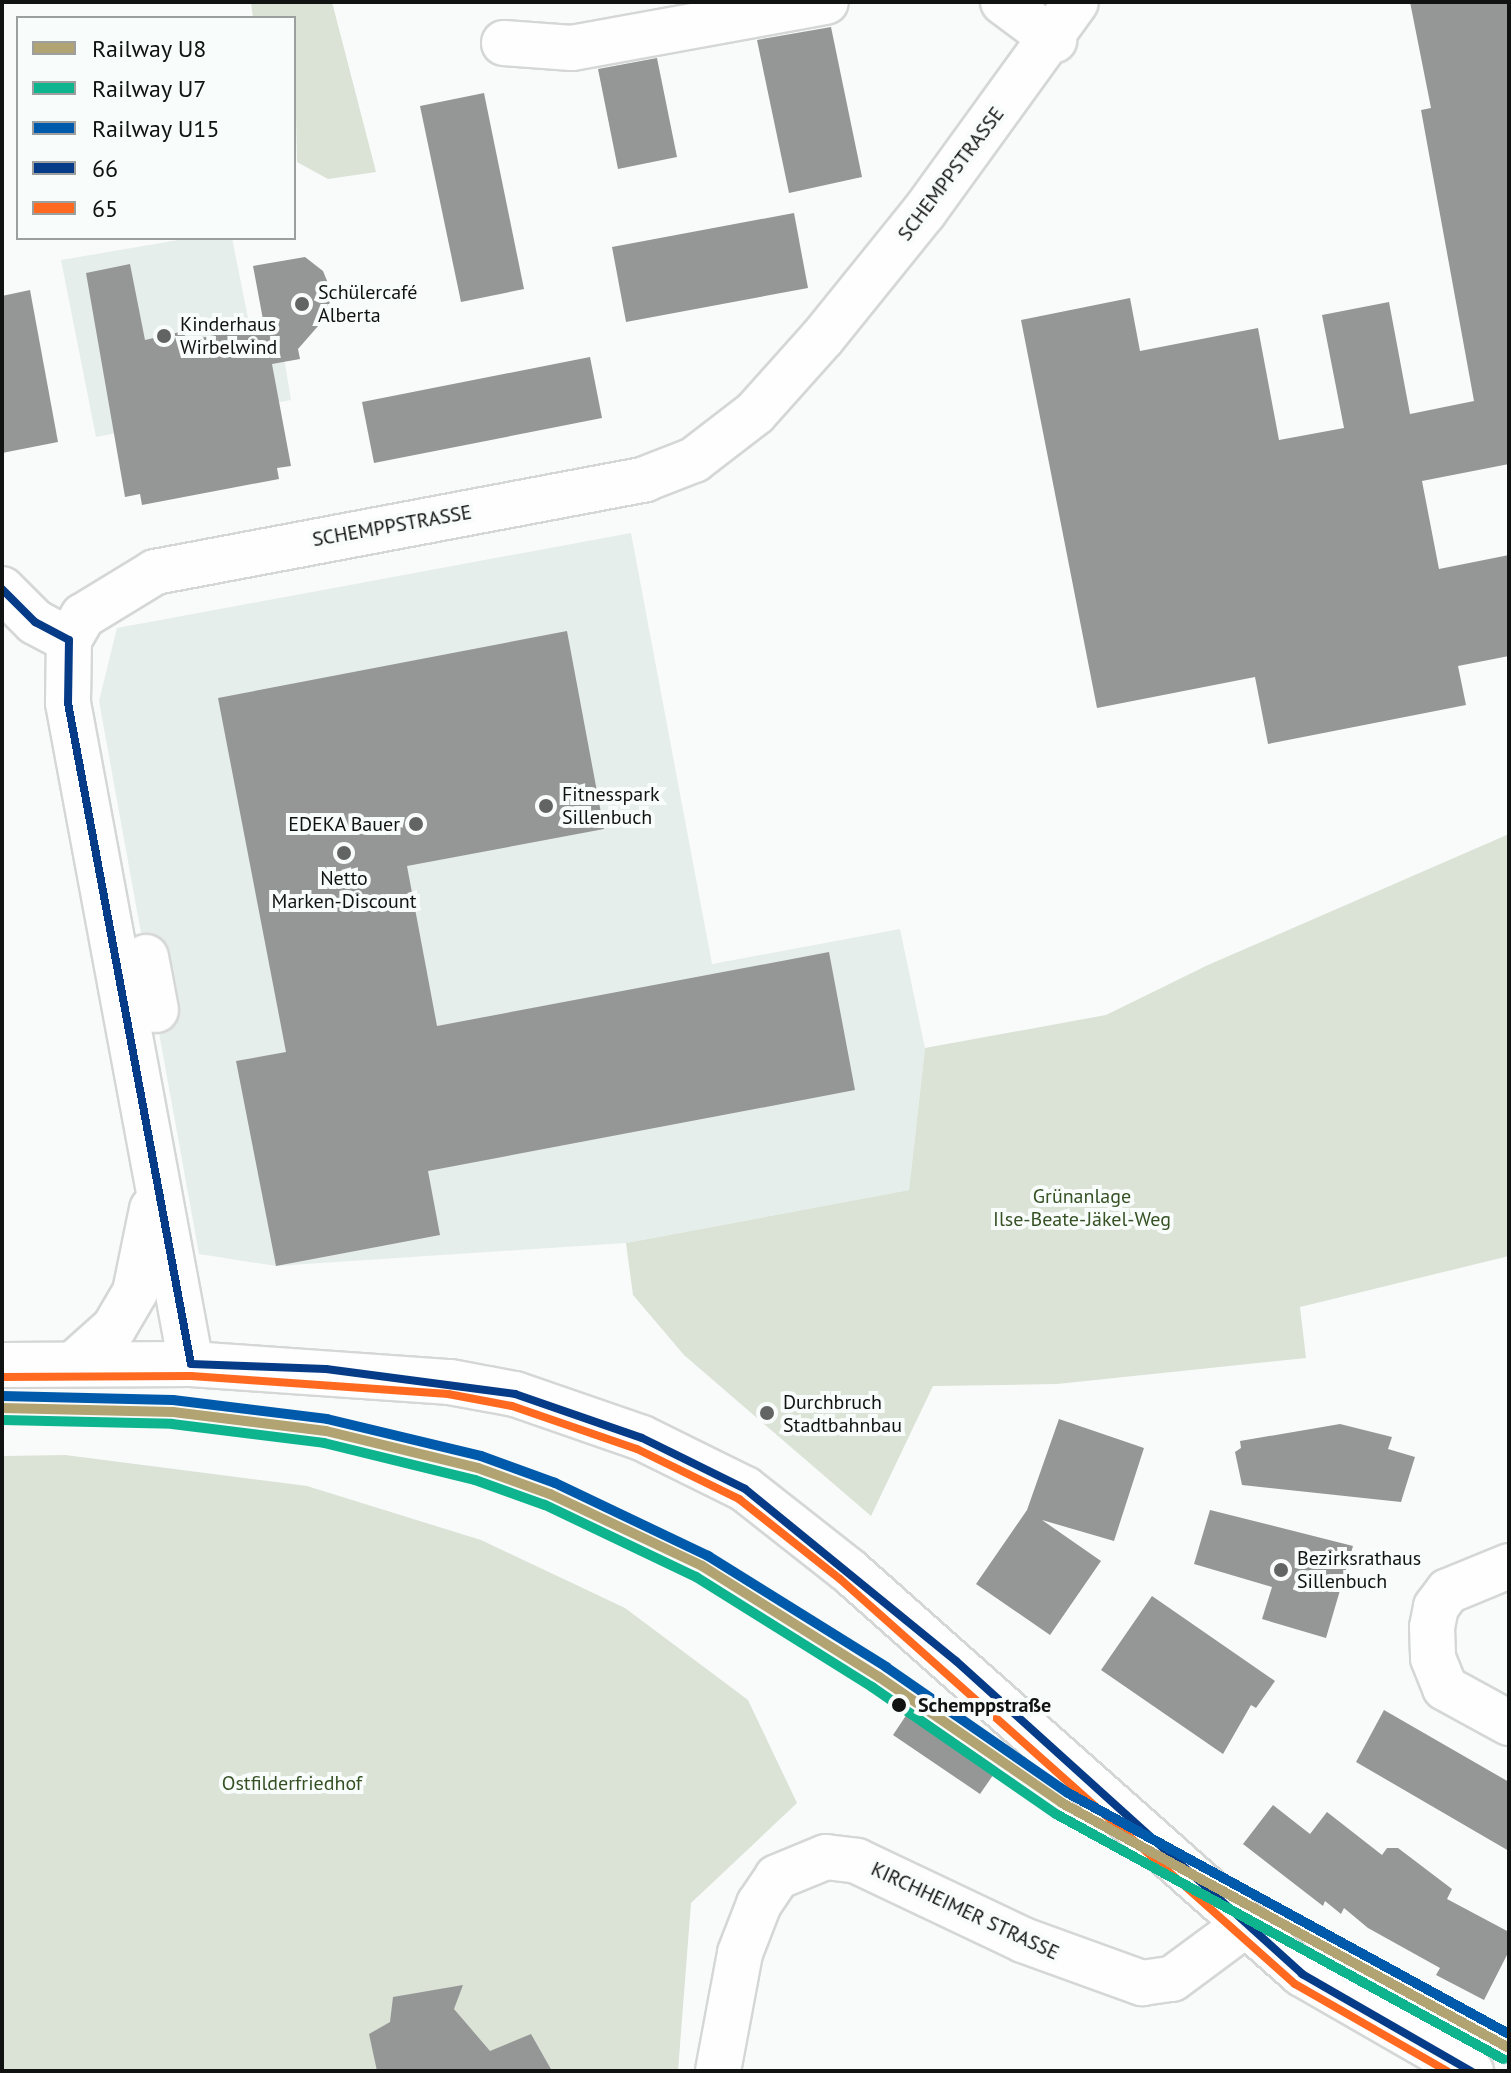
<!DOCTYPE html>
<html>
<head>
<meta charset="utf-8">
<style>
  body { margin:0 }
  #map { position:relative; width:1511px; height:2073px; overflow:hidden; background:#f9fbfa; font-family:"PT Sans",sans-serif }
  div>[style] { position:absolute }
  .built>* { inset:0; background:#e6eeeb }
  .green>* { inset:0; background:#dae3d6 }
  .building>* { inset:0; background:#959797 }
  .roads { filter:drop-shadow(2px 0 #d5d7d6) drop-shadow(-2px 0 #d5d7d6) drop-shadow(0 2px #d5d7d6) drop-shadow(0 -2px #d5d7d6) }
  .minor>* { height:44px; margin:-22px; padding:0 22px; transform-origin:22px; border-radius:22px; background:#fefefe }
  .major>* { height:44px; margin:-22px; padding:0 22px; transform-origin:22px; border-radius:22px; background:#fefefe }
  .bus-1>* { height:8px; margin:-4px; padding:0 4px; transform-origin:4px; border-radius:4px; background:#063b88 }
  .bus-2>* { height:8px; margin:-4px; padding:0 4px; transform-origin:4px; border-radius:4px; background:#ff6a20 }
  .rail-1>* { height:10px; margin:-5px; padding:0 5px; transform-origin:5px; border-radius:5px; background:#b1a472 }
  .rail-2>* { height:10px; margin:-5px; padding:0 5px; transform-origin:5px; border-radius:5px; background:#0eb48d }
  .rail-3>* { height:10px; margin:-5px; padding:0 5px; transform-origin:5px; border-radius:5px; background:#005aab }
  .dots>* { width:22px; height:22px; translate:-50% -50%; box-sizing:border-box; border:4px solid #f8fcfb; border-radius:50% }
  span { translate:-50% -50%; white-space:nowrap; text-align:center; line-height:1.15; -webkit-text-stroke:8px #f8fcfb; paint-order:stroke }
  .street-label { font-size:20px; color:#111312 }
  .poi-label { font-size:20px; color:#111312 }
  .left { translate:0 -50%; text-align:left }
  .right { translate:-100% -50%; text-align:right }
  .park-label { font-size:20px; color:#355124 }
  .stop-label { font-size:20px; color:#111312; font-weight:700 }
  .frame { position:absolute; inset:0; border:4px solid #111312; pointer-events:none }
  .legend { position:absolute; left:16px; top:16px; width:280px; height:224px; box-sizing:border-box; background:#f8fcfb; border:2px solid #9c9f9e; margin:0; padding:10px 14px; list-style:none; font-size:24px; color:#111312 }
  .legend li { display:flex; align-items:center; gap:16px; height:40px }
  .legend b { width:40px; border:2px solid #9c9f9e }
</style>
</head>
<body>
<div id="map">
  <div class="built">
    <i style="clip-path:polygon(190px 238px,232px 238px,252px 338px,280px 334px,291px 400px,96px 437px,61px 260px)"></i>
    <i style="clip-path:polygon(631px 533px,712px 964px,900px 929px,925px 1048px,909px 1190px,626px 1243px,276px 1266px,199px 1254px,99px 701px,117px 628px)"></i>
  </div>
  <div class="green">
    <i style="clip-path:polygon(251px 2px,332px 2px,376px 172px,328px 179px,297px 162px,294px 18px,253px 18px)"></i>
    <i style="clip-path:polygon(1509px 834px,1509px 1256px,1300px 1307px,1306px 1358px,1057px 1384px,933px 1386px,871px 1516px,684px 1355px,633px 1295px,626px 1243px,909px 1190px,925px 1048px,1106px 1015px,1208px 965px)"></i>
    <i style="clip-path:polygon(65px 1455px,307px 1486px,481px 1540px,625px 1608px,748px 1700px,797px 1803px,691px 1903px,678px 2071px,2px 2071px,2px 1456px)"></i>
  </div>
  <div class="building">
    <i style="clip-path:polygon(1410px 2px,1509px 2px,1509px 464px,1422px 481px,1439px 569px,1509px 555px,1509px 656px,1458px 666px,1466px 705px,1268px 744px,1255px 677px,1097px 708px,1021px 320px,1130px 298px,1140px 351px,1258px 328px,1279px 440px,1344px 428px,1322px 315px,1389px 302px,1410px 414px,1474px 401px,1421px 110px,1431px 108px)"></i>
    <i style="clip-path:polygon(831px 27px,862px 177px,789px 193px,757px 40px)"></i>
    <i style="clip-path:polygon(657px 58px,677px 157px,618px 169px,598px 69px)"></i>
    <i style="clip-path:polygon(484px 93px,524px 289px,461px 302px,420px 106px)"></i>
    <i style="clip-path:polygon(794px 213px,808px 288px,626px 322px,612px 247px)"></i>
    <i style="clip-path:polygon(305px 257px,323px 271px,332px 293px,326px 317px,298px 349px,300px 359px,272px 364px,291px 466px,277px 468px,279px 479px,142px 505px,140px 494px,125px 497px,86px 273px,130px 264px,145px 340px,184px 331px,186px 341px,264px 325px,253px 266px)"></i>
    <i style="clip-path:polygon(30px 290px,58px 442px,2px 453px,2px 296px)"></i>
    <i style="clip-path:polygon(590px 357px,602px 418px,374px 463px,362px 402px)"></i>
    <i style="clip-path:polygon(567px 631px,604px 829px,407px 866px,437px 1026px,829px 952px,855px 1090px,428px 1171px,440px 1235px,276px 1266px,236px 1061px,286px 1052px,218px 698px)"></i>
    <i style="clip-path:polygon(1059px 1419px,1144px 1448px,1114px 1541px,1042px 1520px,1101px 1561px,1050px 1635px,976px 1584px,1027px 1510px)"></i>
    <i style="clip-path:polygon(1340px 1424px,1392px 1437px,1388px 1449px,1415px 1457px,1401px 1502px,1242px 1485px,1235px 1452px,1241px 1448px,1240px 1441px)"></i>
    <i style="clip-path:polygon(1210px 1510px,1353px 1546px,1326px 1638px,1262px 1619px,1272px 1587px,1194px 1564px)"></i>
    <i style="clip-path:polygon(1152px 1596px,1275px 1681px,1256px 1708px,1251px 1705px,1223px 1754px,1101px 1670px)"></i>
    <i style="clip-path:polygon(911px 1708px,998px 1768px,980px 1794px,893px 1735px)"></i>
    <i style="clip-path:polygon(1384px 1710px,1509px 1782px,1509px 1851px,1356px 1762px)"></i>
    <i style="clip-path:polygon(1273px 1805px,1310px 1834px,1327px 1812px,1382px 1855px,1387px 1848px,1398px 1848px,1452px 1889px,1447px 1899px,1509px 1932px,1509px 1951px,1484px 2000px,1436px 1975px,1440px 1968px,1368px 1928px,1344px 1908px,1341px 1914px,1325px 1901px,1323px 1906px,1243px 1844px)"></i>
    <i style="clip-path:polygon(463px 1985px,454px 2009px,490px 2051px,531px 2034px,552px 2071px,377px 2071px,369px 2034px,390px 2022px,393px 1997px)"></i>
  </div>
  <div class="roads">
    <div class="minor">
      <i style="left:1003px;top:2px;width:64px;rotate:36.7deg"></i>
      <i style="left:504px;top:43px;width:68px;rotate:4.2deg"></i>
      <i style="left:572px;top:48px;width:258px;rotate:-10.3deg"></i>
      <i style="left:2px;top:589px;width:47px;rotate:45deg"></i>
      <i style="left:35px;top:622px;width:38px;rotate:28deg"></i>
      <i style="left:146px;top:957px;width:54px;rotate:79.3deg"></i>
      <i style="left:76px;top:1362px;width:51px;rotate:-41.8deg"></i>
      <i style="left:114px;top:1328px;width:42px;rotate:-59.7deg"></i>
      <i style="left:135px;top:1292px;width:85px;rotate:-78.4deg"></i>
      <i style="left:191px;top:1364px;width:672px;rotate:-100.54deg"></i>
      <i style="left:68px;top:703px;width:63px;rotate:-89.1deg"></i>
      <i style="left:69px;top:640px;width:28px;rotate:-60deg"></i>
      <i style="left:83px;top:616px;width:84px;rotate:-31.4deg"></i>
      <i style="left:155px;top:572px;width:499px;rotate:-10.7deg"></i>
      <i style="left:645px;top:479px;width:53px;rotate:-21.2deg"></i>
      <i style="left:694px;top:460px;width:77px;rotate:-37.6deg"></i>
      <i style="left:755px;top:413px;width:102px;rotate:-48.2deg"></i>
      <i style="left:823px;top:337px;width:161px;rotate:-51.1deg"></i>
      <i style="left:924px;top:212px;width:259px;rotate:-54.1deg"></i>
      <i style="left:1509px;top:1566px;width:66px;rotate:157.7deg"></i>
      <i style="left:1448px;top:1591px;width:20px;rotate:127deg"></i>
      <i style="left:1436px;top:1607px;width:20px;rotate:101deg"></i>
      <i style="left:1432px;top:1627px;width:31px;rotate:88deg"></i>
      <i style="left:1433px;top:1658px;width:32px;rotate:68deg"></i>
      <i style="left:1445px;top:1688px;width:73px;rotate:28.7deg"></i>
      <i style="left:718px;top:2071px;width:120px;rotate:-79.4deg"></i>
      <i style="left:740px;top:1953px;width:53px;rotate:-68.8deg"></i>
      <i style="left:759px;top:1904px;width:32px;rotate:-56deg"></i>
      <i style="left:777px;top:1877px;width:53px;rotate:-22.2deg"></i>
      <i style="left:826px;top:1857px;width:31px;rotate:7deg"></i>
      <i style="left:857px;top:1861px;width:184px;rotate:25.4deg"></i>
      <i style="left:1023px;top:1940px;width:127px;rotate:19.9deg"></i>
      <i style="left:1142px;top:1983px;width:30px;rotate:-8deg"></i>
      <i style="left:1172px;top:1979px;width:91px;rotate:-36.5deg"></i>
    </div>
    <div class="major">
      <i style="left:2px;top:1365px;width:189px;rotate:-0.3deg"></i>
      <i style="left:191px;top:1364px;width:260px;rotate:4deg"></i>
      <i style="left:450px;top:1382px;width:66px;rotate:10.5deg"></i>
      <i style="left:515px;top:1394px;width:134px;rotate:19.1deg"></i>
      <i style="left:642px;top:1438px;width:115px;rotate:26.3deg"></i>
      <i style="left:745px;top:1489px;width:131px;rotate:38.2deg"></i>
      <i style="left:848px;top:1570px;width:608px;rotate:41.66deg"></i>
      <i style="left:1302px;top:1974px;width:195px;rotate:29.9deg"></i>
    </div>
  </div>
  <div class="bus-1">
    <i style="left:2px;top:589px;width:47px;rotate:45deg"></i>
    <i style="left:35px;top:622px;width:38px;rotate:28deg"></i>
    <i style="left:69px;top:640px;width:63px;rotate:90.9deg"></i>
    <i style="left:68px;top:703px;width:672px;rotate:79.46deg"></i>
    <i style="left:191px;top:1364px;width:135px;rotate:2.1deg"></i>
    <i style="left:326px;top:1369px;width:191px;rotate:7.5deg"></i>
    <i style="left:515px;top:1394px;width:134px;rotate:19.1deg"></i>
    <i style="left:642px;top:1438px;width:115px;rotate:26.3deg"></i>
    <i style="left:745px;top:1489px;width:272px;rotate:39.2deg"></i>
    <i style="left:956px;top:1661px;width:467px;rotate:42.1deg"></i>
    <i style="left:1302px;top:1974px;width:195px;rotate:29.9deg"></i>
  </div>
  <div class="bus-2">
    <i style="left:2px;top:1377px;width:189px;rotate:-0.3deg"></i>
    <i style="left:191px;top:1376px;width:258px;rotate:4deg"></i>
    <i style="left:448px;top:1394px;width:65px;rotate:10.6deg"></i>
    <i style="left:512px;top:1406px;width:132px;rotate:19deg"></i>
    <i style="left:637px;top:1449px;width:114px;rotate:26.1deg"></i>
    <i style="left:739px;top:1499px;width:129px;rotate:38.4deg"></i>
    <i style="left:840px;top:1579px;width:609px;rotate:41.67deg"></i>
    <i style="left:1295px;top:1984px;width:175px;rotate:29.8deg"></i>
  </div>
  <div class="rail-1">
    <i style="left:2px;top:1408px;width:171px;rotate:1.3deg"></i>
    <i style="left:173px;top:1412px;width:154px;rotate:7.1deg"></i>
    <i style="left:326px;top:1431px;width:156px;rotate:13.7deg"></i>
    <i style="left:478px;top:1468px;width:77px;rotate:19.9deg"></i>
    <i style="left:550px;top:1494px;width:168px;rotate:25.3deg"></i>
    <i style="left:702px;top:1566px;width:209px;rotate:32.1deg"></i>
    <i style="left:879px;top:1677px;width:222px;rotate:34.5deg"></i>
    <i style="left:1062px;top:1803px;width:510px;rotate:28.73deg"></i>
  </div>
  <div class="rail-2">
    <i style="left:2px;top:1420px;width:170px;rotate:1.3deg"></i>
    <i style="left:172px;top:1424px;width:153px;rotate:7.1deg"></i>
    <i style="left:324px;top:1443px;width:155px;rotate:13.8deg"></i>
    <i style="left:475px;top:1480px;width:74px;rotate:19.7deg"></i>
    <i style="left:545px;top:1505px;width:167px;rotate:25.5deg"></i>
    <i style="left:696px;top:1577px;width:208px;rotate:32deg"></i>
    <i style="left:872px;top:1687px;width:224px;rotate:34.6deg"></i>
    <i style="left:1056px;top:1814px;width:510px;rotate:28.73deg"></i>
  </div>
  <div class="rail-3">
    <i style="left:2px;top:1396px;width:171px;rotate:1.3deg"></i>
    <i style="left:173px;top:1400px;width:155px;rotate:7deg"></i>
    <i style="left:327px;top:1419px;width:158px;rotate:13.5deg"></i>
    <i style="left:481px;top:1456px;width:79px;rotate:20deg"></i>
    <i style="left:555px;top:1483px;width:170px;rotate:25.5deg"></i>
    <i style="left:708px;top:1556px;width:210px;rotate:31.9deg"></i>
    <i style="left:886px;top:1667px;width:221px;rotate:34.7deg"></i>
    <i style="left:1068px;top:1793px;width:503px;rotate:28.66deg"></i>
  </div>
  <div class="dots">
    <i style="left:302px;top:304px;background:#626463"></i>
    <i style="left:164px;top:336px;background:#626463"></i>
    <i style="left:546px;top:806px;background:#626463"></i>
    <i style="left:416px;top:824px;background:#626463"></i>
    <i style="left:344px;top:853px;background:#626463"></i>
    <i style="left:767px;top:1413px;background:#626463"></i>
    <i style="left:1281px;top:1570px;background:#626463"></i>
    <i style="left:899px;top:1705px;background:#111312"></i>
  </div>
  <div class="street-label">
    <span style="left:951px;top:174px;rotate:-53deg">SCHEMPPSTRASSE</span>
    <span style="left:392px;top:526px;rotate:-10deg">SCHEMPPSTRASSE</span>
    <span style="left:965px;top:1911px;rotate:25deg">KIRCHHEIMER STRASSE</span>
  </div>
  <div class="poi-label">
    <span class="left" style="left:318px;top:304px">Schülercafé<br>Alberta</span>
    <span class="left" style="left:180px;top:336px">Kinderhaus<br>Wirbelwind</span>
    <span class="left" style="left:562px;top:806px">Fitnesspark<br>Sillenbuch</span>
    <span class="right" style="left:400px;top:824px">EDEKA Bauer</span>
    <span style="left:344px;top:890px">Netto<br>Marken-Discount</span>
    <span class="left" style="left:783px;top:1414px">Durchbruch<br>Stadtbahnbau</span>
    <span class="left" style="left:1297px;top:1570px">Bezirksrathaus<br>Sillenbuch</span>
  </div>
  <div class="park-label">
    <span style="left:1082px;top:1208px">Grünanlage<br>Ilse-Beate-Jäkel-Weg</span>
    <span style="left:292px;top:1783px">Ostfilderfriedhof</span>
  </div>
  <div class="stop-label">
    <span class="left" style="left:918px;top:1705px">Schemppstraße</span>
  </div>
  <div class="frame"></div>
  <ul class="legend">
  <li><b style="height:10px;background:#b1a472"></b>Railway U8</li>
  <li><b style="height:10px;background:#0eb48d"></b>Railway U7</li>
  <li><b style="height:10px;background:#005aab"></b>Railway U15</li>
  <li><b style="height:10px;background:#063b88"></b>66</li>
  <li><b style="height:10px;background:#ff6a20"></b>65</li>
  </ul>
</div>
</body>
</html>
